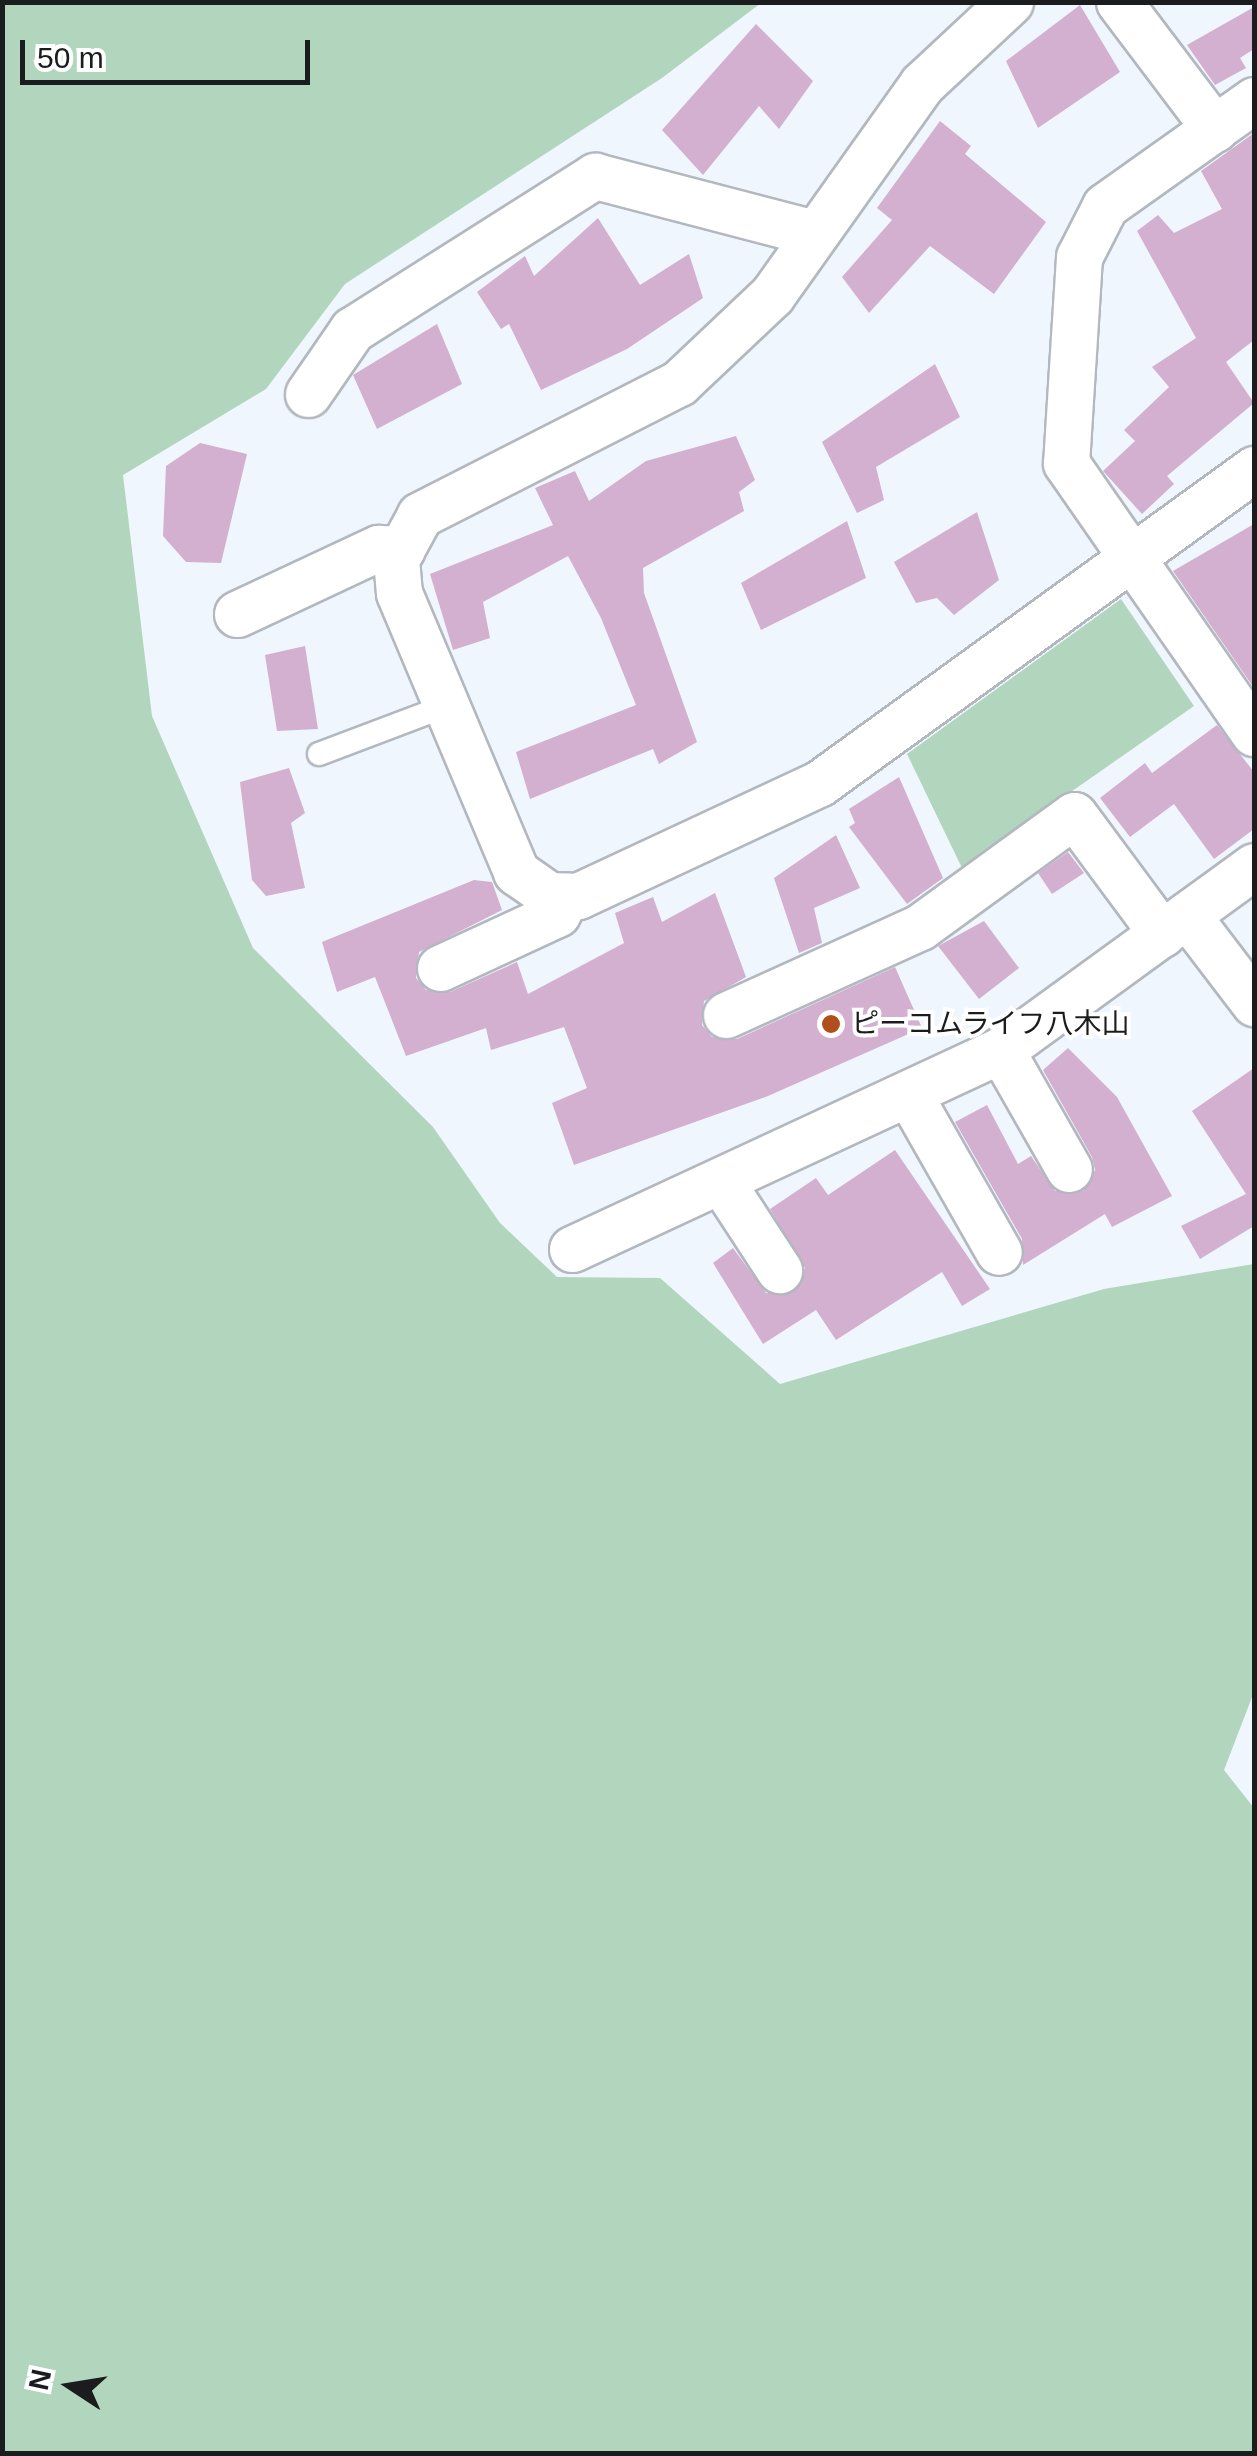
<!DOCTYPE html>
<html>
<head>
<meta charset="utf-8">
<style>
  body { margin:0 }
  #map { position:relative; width:1257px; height:2456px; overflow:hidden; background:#f0f6fd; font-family:Helvetica,"Noto Sans JP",sans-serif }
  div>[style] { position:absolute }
  .green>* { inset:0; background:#b1d6bd }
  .building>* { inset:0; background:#d3afd0 }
  .roads { filter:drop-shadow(2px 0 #b3b8bf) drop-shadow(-2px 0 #b3b8bf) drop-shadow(0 2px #b3b8bf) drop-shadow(0 -2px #b3b8bf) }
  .service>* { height:22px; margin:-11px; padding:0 11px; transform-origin:11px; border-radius:11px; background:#fff }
  .minor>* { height:45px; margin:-22.5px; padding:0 22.5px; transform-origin:22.5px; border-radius:22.5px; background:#fff }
  .dots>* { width:28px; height:28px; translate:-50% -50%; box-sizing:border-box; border:5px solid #fff; border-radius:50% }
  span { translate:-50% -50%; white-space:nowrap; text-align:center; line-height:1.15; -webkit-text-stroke:8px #fff; paint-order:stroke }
  .poi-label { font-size:28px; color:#1a1c1e }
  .left { translate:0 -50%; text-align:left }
  .frame { position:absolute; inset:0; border:5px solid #1a1c1e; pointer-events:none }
  .north { position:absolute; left:20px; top:2336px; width:100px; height:100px; -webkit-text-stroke:8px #fff; paint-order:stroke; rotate:282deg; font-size:28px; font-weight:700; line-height:40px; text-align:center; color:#1a1c1e }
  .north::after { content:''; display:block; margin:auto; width:35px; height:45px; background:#1a1c1e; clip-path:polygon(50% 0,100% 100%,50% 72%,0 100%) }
  .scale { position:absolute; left:20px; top:40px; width:290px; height:45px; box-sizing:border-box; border:5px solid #1a1c1e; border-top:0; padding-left:12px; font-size:30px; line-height:35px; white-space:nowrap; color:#1a1c1e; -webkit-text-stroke:8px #fff; paint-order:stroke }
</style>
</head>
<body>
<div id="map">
  <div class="green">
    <i style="clip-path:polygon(3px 2px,761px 3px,662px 78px,345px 284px,266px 389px,123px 475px,152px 716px,253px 948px,433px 1127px,500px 1223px,557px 1277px,660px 1278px,780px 1384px,1104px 1289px,1254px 1264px,1254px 1692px,1224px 1770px,1254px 1808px,1254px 2453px,3px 2453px)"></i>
    <i style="clip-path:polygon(1121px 599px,1194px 706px,962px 868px,907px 754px)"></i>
  </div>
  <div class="building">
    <i style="clip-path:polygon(1080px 5px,1120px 72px,1038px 128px,1006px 61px)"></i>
    <i style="clip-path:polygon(1254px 7px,1254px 49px,1240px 58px,1246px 68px,1215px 85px,1187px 45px)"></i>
    <i style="clip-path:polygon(756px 24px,813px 81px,779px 129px,759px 106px,703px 175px,662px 130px)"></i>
    <i style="clip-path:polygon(940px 121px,971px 146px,965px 154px,1046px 222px,994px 294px,930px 246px,869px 313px,842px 277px,892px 220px,877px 208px)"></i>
    <i style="clip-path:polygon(1254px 133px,1254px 340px,1226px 362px,1254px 403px,1167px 476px,1174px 484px,1142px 514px,1103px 471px,1135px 441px,1124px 430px,1169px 387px,1152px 367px,1196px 338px,1137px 231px,1158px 215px,1174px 233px,1222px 209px,1201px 171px)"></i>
    <i style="clip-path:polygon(598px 218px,640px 285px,689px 254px,703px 298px,627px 349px,541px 390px,509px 324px,501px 329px,477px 292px,525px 256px,534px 276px)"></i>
    <i style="clip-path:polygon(437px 324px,462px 384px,377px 429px,353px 375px)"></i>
    <i style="clip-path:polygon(935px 364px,960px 417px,876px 467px,884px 500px,857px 513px,822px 442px)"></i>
    <i style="clip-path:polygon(736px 436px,755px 480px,739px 492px,744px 511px,643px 568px,644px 593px,697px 742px,659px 764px,653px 749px,530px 799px,516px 752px,636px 705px,601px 618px,568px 556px,483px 602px,490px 638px,453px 650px,430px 574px,553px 525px,535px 488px,575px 471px,589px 501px,646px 461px)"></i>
    <i style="clip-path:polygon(200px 443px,247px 454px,221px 563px,186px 562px,163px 536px,166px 466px)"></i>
    <i style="clip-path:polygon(977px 512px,999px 580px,954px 615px,937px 598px,916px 603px,894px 562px)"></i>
    <i style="clip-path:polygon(847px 521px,866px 578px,761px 630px,741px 583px)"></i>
    <i style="clip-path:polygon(1254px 524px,1254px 688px,1173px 571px)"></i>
    <i style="clip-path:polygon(305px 646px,318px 729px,277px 731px,265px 655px)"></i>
    <i style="clip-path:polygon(1217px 725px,1254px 772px,1254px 829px,1214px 859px,1174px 804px,1130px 837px,1100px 798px,1145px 763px,1152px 773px)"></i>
    <i style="clip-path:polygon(289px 768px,305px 813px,291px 823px,305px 888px,266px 896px,252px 880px,240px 782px)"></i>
    <i style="clip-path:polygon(899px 777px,943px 878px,907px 904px,849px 827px,855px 823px,849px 809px)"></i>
    <i style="clip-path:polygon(836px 835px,860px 888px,814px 908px,822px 943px,799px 953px,774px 878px)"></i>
    <i style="clip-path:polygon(1068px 852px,1084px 873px,1052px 894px,1038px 873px)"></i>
    <i style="clip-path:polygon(474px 880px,492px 882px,502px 910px,419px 952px,416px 978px,426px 990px,450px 992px,517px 962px,528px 994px,624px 943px,615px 913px,653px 897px,662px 922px,715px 893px,746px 977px,704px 1001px,702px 1025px,712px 1037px,737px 1039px,895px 967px,922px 1028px,768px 1096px,574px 1165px,552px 1103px,587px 1088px,564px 1027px,491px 1050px,486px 1028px,406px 1056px,375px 977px,337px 992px,322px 942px)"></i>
    <i style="clip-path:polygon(984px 921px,1019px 968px,979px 999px,938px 946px)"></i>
    <i style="clip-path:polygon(1068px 1048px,1117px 1097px,1172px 1196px,1112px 1227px,1105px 1214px,1023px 1265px,1022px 1239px,955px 1122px,987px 1105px,1018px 1164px,1031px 1156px,1055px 1191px,1083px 1191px,1095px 1170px,1092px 1157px,1043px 1070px)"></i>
    <i style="clip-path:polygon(1254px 1068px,1254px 1226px,1200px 1259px,1181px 1226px,1246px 1194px,1192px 1111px)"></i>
    <i style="clip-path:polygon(895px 1150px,990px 1289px,962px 1306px,942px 1272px,836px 1340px,816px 1310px,763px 1344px,713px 1263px,733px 1248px,766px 1293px,792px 1292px,805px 1268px,770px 1209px,816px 1178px,828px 1195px)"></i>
  </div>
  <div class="roads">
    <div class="service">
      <i style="left:319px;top:754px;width:136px;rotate:-20.7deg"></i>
    </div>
    <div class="minor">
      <i style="left:1010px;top:2px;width:120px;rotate:137deg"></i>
      <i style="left:922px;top:84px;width:259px;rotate:125.4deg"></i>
      <i style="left:772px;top:295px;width:128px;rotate:136.6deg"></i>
      <i style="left:679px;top:383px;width:291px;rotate:153deg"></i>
      <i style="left:420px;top:515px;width:50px;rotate:118.6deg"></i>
      <i style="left:396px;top:559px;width:34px;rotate:85deg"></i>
      <i style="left:399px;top:593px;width:303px;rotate:67.2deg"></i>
      <i style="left:516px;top:872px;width:40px;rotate:34.9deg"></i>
      <i style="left:549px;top:895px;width:29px;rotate:2deg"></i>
      <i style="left:578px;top:896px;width:267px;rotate:-25deg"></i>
      <i style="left:820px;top:783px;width:536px;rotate:-35.89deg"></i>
      <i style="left:1119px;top:2px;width:159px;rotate:52.9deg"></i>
      <i style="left:1254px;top:100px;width:183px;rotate:144.6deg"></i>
      <i style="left:1105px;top:206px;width:57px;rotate:117deg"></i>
      <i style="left:1079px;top:257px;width:206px;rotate:93.6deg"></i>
      <i style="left:1066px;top:463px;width:329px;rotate:55.2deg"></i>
      <i style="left:308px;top:394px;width:78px;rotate:-55.5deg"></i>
      <i style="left:352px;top:330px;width:288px;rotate:-32.4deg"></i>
      <i style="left:595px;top:176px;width:226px;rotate:14.6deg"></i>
      <i style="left:237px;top:614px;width:156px;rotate:-25.1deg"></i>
      <i style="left:378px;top:548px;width:24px;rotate:2deg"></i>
      <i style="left:1187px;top:915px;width:111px;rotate:52.7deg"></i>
      <i style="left:440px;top:968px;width:129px;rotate:-24.8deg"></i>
      <i style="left:557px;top:914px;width:21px;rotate:-61deg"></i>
      <i style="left:726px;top:1015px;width:213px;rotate:-24.4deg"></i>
      <i style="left:920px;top:927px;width:190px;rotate:-36deg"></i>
      <i style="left:1074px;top:815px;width:148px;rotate:53.5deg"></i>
      <i style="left:1001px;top:1050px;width:137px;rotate:60.3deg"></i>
      <i style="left:911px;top:1098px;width:177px;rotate:60.3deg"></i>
      <i style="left:723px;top:1184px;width:103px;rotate:56.9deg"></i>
      <i style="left:572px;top:1249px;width:473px;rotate:-24.9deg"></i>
      <i style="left:1001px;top:1050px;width:313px;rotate:-36deg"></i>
    </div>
  </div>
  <div class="dots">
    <i style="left:831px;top:1024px;background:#b24d1d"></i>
  </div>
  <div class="poi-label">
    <span class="left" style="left:851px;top:1024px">ピーコムライフ八木山</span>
  </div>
  <div class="frame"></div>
  <div class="north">N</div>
  <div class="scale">50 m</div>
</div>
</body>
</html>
